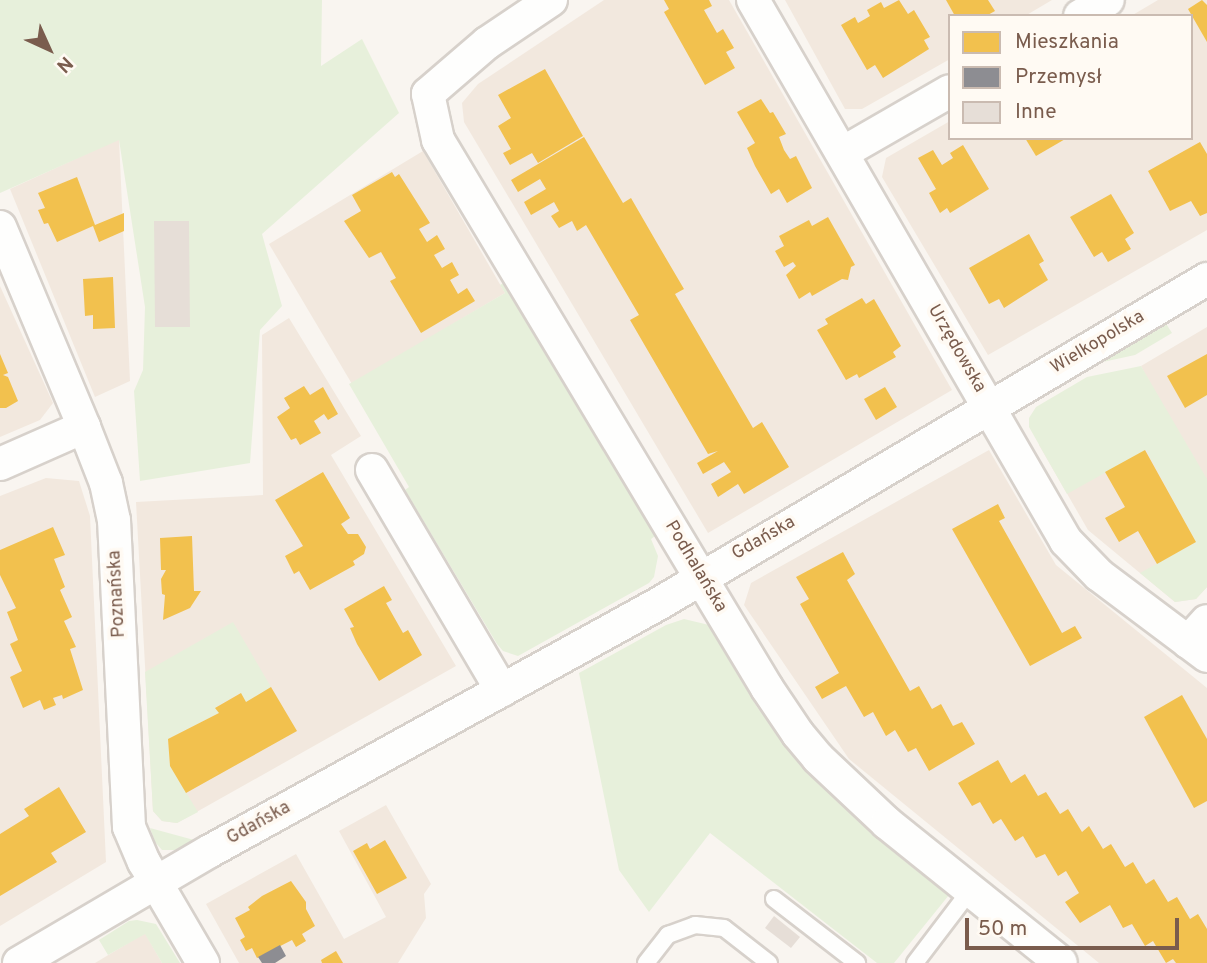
<!DOCTYPE html>
<html>
<head>
<meta charset="utf-8">
<style>
  body { margin:0 }
  #map { position:relative; width:1207px; height:963px; overflow:hidden; background:#f9f5f0; font-family:Overpass,sans-serif }
  div>[style] { position:absolute }
  .residential>* { inset:0; background:#f2e8de }
  .green>* { inset:0; background:#e7f0db }
  .homes>* { inset:0; background:#f2c14e }
  .industry>* { inset:0; background:#8d8d92 }
  .building>* { inset:0; background:#e6ded7 }
  .roads { filter:drop-shadow(2px 0 #d7d1cb) drop-shadow(-2px 0 #d7d1cb) drop-shadow(0 2px #d7d1cb) drop-shadow(0 -2px #d7d1cb) }
  .service>* { height:16px; margin:-8px; padding:0 8px; transform-origin:8px; border-radius:8px; background:#fefefd }
  .minor>* { height:32px; margin:-16px; padding:0 16px; transform-origin:16px; border-radius:16px; background:#fefefd }
  span { translate:-50% -50%; white-space:nowrap; text-align:center; line-height:1.15; -webkit-text-stroke:7px #fffaf3; paint-order:stroke }
  .street-label { font-size:18px; color:#7a5c4d }
  .legend { position:absolute; left:948px; top:14px; width:245px; height:126px; box-sizing:border-box; background:#fffaf3; border:2px solid #cabbb1; margin:0; padding:9px 12px; list-style:none; font-size:21px; color:#7a5c4d }
  .legend li { display:flex; align-items:center; gap:14px; height:35px }
  .legend b { width:35px; border:2px solid #cabbb1 }
  .north { position:absolute; left:14px; top:14px; width:70px; height:70px; -webkit-text-stroke:5px #fffaf3; paint-order:stroke; rotate:135deg; font-size:19px; font-weight:700; line-height:28px; text-align:center; color:#7a5c4d }
  .north::after { content:''; display:block; margin:auto; width:24px; height:32px; background:#7a5c4d; clip-path:polygon(50% 0,100% 100%,50% 72%,0 100%) }
  .scale { position:absolute; left:965px; top:918px; width:214px; height:32px; box-sizing:border-box; border:4px solid #7a5c4d; border-top:0; padding-left:9px; font-size:21px; line-height:24px; white-space:nowrap; color:#7a5c4d; -webkit-text-stroke:5px #fffaf3; paint-order:stroke }
</style>
</head>
<body>
<div id="map">
  <div class="residential">
    <i style="clip-path:polygon(604px 0,729px 0,952px 390px,708px 533px,464px 122px,462px 103px,478px 84px)"></i>
    <i style="clip-path:polygon(785px 0,1052px 0,1025px 16px,950px 16px,950px 59px,862px 109px,845px 109px)"></i>
    <i style="clip-path:polygon(1158px 0,1207px 0,1207px 230px,988px 355px,882px 177px,886px 158px,950px 121px,950px 138px,1191px 138px,1191px 16px,1131px 16px)"></i>
    <i style="clip-path:polygon(119px 139px,130px 381px,95px 397px,10px 189px)"></i>
    <i style="clip-path:polygon(423px 151px,505px 293px,352px 384px,269px 244px)"></i>
    <i style="clip-path:polygon(0 286px,53px 403px,40px 420px,0 437px)"></i>
    <i style="clip-path:polygon(289px 318px,361px 436px,331px 455px,456px 666px,177px 823px,162px 821px,153px 811px,136px 502px,263px 495px,262px 335px)"></i>
    <i style="clip-path:polygon(1207px 327px,1207px 587px,1196px 599px,1175px 602px,1088px 530px,1039px 445px,1148px 380px,1141px 366px)"></i>
    <i style="clip-path:polygon(989px 450px,1056px 565px,1207px 688px,1207px 963px,1099px 963px,849px 759px,744px 605px,751px 583px)"></i>
    <i style="clip-path:polygon(46px 478px,79px 481px,90px 516px,106px 862px,0 926px,0 496px)"></i>
    <i style="clip-path:polygon(386px 805px,431px 884px,424px 894px,426px 918px,398px 963px,239px 963px,206px 904px,296px 854px,344px 939px,386px 917px,339px 831px)"></i>
    <i style="clip-path:polygon(145px 933px,162px 963px,95px 963px)"></i>
  </div>
  <div class="green">
    <i style="clip-path:polygon(0 0,322px 0,321px 66px,362px 39px,399px 113px,262px 234px,282px 306px,260px 330px,250px 463px,140px 481px,134px 391px,143px 370px,145px 307px,119px 140px,0 193px)"></i>
    <i style="clip-path:polygon(510px 279px,658px 534px,651px 539px,658px 556px,654px 577px,649px 583px,518px 656px,503px 651px,497px 644px,405px 490px,409px 487px,349px 384px,505px 293px,500px 285px)"></i>
    <i style="clip-path:polygon(1165px 322px,1172px 333px,1135px 355px,1089px 365px)"></i>
    <i style="clip-path:polygon(1141px 366px,1207px 479px,1207px 587px,1196px 599px,1175px 602px,1140px 573px,1196px 542px,1146px 450px,1067px 494px,1029px 427px,1029px 418px,1036px 407px,1087px 377px)"></i>
    <i style="clip-path:polygon(684px 619px,709px 625px,757px 707px,810px 774px,949px 895px,894px 963px,877px 963px,710px 833px,649px 912px,619px 870px,579px 673px,666px 625px)"></i>
    <i style="clip-path:polygon(233px 622px,271px 687px,246px 702px,240px 693px,216px 707px,219px 713px,168px 739px,170px 766px,198px 812px,177px 823px,162px 821px,153px 811px,145px 672px)"></i>
    <i style="clip-path:polygon(150px 828px,194px 840px,175px 850px,162px 850px,155px 842px)"></i>
    <i style="clip-path:polygon(137px 920px,156px 924px,180px 963px,162px 963px,145px 934px,108px 955px,99px 940px,129px 921px)"></i>
  </div>
  <div class="homes">
    <i style="clip-path:polygon(664px 0,709px 0,712px 6px,704px 10px,717px 33px,723px 29px,734px 48px,726px 52px,735px 68px,705px 85px,664px 12px,669px 9px)"></i>
    <i style="clip-path:polygon(899px 0,908px 14px,914px 10px,930px 37px,924px 40px,929px 49px,883px 78px,875px 65px,867px 70px,841px 25px,855px 17px,858px 23px,865px 19px,870px 16px,867px 10px,881px 2px,884px 8px)"></i>
    <i style="clip-path:polygon(946px 0,988px 0,995px 11px,986px 16px,955px 16px)"></i>
    <i style="clip-path:polygon(1202px 0,1207px 5px,1207px 42px,1188px 9px)"></i>
    <i style="clip-path:polygon(545px 69px,583px 136px,538px 163px,532px 153px,510px 165px,503px 153px,511px 149px,498px 126px,511px 118px,498px 95px)"></i>
    <i style="clip-path:polygon(761px 99px,770px 113px,773px 112px,786px 134px,779px 137px,784px 150px,790px 159px,796px 156px,812px 188px,787px 203px,779px 189px,771px 194px,755px 166px,747px 148px,755px 143px,737px 112px)"></i>
    <i style="clip-path:polygon(584px 137px,623px 203px,631px 198px,657px 243px,684px 289px,675px 294px,753px 428px,762px 422px,789px 467px,744px 494px,738px 484px,718px 497px,711px 484px,731px 472px,724px 462px,703px 474px,697px 463px,718px 451px,708px 454px,630px 320px,639px 315px,586px 225px,577px 231px,572px 221px,559px 228px,551px 216px,559px 211px,554px 202px,531px 215px,524px 202px,546px 189px,540px 179px,518px 192px,511px 180px)"></i>
    <i style="clip-path:polygon(1025px 138px,1067px 138px,1036px 156px)"></i>
    <i style="clip-path:polygon(1200px 142px,1207px 154px,1207px 213px,1200px 216px,1191px 201px,1170px 211px,1148px 171px)"></i>
    <i style="clip-path:polygon(963px 145px,989px 189px,950px 213px,947px 208px,940px 213px,929px 193px,936px 189px,918px 158px,933px 150px,942px 165px,953px 158px,950px 153px)"></i>
    <i style="clip-path:polygon(392px 172px,395px 177px,399px 174px,430px 223px,419px 229px,427px 242px,437px 235px,445px 249px,434px 255px,442px 268px,452px 262px,459px 275px,450px 280px,458px 294px,467px 288px,475px 301px,421px 333px,390px 281px,396px 278px,381px 252px,369px 258px,344px 221px,361px 211px,352px 195px)"></i>
    <i style="clip-path:polygon(77px 177px,95px 225px,124px 213px,124px 231px,99px 242px,93px 226px,57px 242px,48px 223px,44px 224px,38px 210px,45px 208px,38px 193px)"></i>
    <i style="clip-path:polygon(1111px 194px,1134px 233px,1125px 239px,1131px 249px,1108px 262px,1102px 252px,1094px 257px,1070px 217px)"></i>
    <i style="clip-path:polygon(828px 217px,855px 265px,851px 267px,848px 280px,842px 279px,812px 296px,810px 292px,799px 299px,786px 275px,796px 266px,793px 262px,784px 267px,775px 251px,784px 246px,779px 236px,809px 220px,812px 226px)"></i>
    <i style="clip-path:polygon(1029px 234px,1044px 261px,1039px 264px,1048px 280px,1004px 308px,999px 299px,989px 304px,969px 268px)"></i>
    <i style="clip-path:polygon(113px 277px,115px 328px,93px 329px,93px 315px,85px 316px,83px 279px)"></i>
    <i style="clip-path:polygon(862px 298px,866px 304px,874px 299px,901px 346px,893px 352px,896px 357px,859px 378px,857px 374px,846px 380px,817px 330px,828px 324px,825px 319px)"></i>
    <i style="clip-path:polygon(0 354px,8px 373px,3px 375px,8px 377px,18px 401px,6px 408px,0 408px)"></i>
    <i style="clip-path:polygon(1207px 354px,1207px 395px,1185px 408px,1167px 376px)"></i>
    <i style="clip-path:polygon(304px 386px,310px 395px,323px 387px,338px 414px,328px 420px,324px 414px,314px 421px,321px 433px,300px 445px,296px 438px,291px 440px,277px 417px,290px 408px,284px 398px)"></i>
    <i style="clip-path:polygon(885px 387px,897px 407px,876px 420px,864px 399px)"></i>
    <i style="clip-path:polygon(1145px 450px,1196px 542px,1157px 564px,1138px 531px,1119px 542px,1105px 518px,1125px 507px,1105px 472px)"></i>
    <i style="clip-path:polygon(323px 472px,350px 518px,341px 524px,348px 534px,358px 534px,366px 547px,364px 554px,353px 561px,355px 565px,310px 590px,299px 571px,294px 574px,285px 556px,303px 546px,275px 500px)"></i>
    <i style="clip-path:polygon(998px 504px,1005px 518px,999px 521px,1062px 633px,1075px 626px,1082px 638px,1030px 666px,952px 529px)"></i>
    <i style="clip-path:polygon(53px 527px,65px 555px,54px 559px,65px 587px,60px 590px,72px 617px,64px 621px,76px 647px,70px 649px,83px 690px,63px 699px,62px 695px,53px 698px,56px 705px,44px 710px,40px 700px,23px 708px,10px 677px,22px 671px,10px 644px,18px 640px,7px 612px,16px 608px,0 575px,0 550px)"></i>
    <i style="clip-path:polygon(192px 536px,194px 591px,201px 591px,190px 608px,163px 620px,165px 595px,162px 594px,161px 579px,166px 570px,161px 570px,160px 538px)"></i>
    <i style="clip-path:polygon(843px 552px,855px 574px,847px 580px,910px 691px,919px 686px,932px 709px,941px 704px,953px 726px,962px 722px,975px 744px,929px 771px,916px 748px,908px 752px,895px 730px,886px 736px,873px 712px,864px 717px,846px 686px,822px 699px,815px 687px,839px 673px,800px 604px,809px 599px,796px 577px)"></i>
    <i style="clip-path:polygon(384px 586px,392px 600px,386px 603px,403px 633px,408px 630px,422px 655px,379px 681px,357px 644px,350px 628px,354px 627px,344px 609px)"></i>
    <i style="clip-path:polygon(271px 687px,297px 731px,186px 793px,170px 766px,168px 739px,219px 713px,215px 708px,241px 693px,246px 702px)"></i>
    <i style="clip-path:polygon(1182px 695px,1207px 739px,1207px 801px,1194px 808px,1144px 717px)"></i>
    <i style="clip-path:polygon(998px 760px,1011px 783px,1025px 774px,1038px 796px,1046px 792px,1060px 814px,1068px 809px,1082px 832px,1089px 826px,1103px 849px,1111px 844px,1125px 867px,1133px 862px,1146px 884px,1154px 879px,1168px 902px,1177px 897px,1190px 919px,1198px 914px,1207px 929px,1207px 963px,1176px 963px,1173px 959px,1166px 963px,1153px 941px,1145px 946px,1132px 924px,1123px 928px,1110px 905px,1080px 923px,1065px 902px,1079px 893px,1066px 871px,1058px 876px,1045px 854px,1036px 858px,1023px 836px,1015px 841px,1001px 819px,993px 824px,980px 802px,972px 806px,958px 783px)"></i>
    <i style="clip-path:polygon(59px 787px,86px 832px,51px 853px,57px 862px,0 896px,0 834px,29px 816px,24px 809px)"></i>
    <i style="clip-path:polygon(385px 840px,407px 878px,377px 894px,353px 851px,367px 843px,370px 849px)"></i>
    <i style="clip-path:polygon(291px 881px,306px 902px,306px 909px,315px 926px,302px 934px,306px 941px,296px 947px,292px 940px,257px 958px,252px 948px,246px 951px,240px 940px,245px 937px,235px 918px,250px 910px,248px 907px,262px 896px)"></i>
    <i style="clip-path:polygon(336px 951px,343px 963px,322px 963px,321px 960px)"></i>
  </div>
  <div class="industry">
    <i style="clip-path:polygon(280px 945px,286px 956px,275px 963px,262px 963px,258px 957px)"></i>
  </div>
  <div class="building">
    <i style="clip-path:polygon(154px 221px,189px 221px,190px 327px,155px 327px)"></i>
    <i style="clip-path:polygon(774px 916px,800px 937px,791px 948px,765px 928px)"></i>
  </div>
  <div class="roads">
    <div class="service">
      <i style="left:774px;top:899px;width:105px;rotate:37.6deg"></i>
      <i style="left:646px;top:963px;width:36px;rotate:-52deg"></i>
      <i style="left:668px;top:935px;width:29px;rotate:-20deg"></i>
      <i style="left:695px;top:925px;width:29px;rotate:6deg"></i>
      <i style="left:724px;top:928px;width:57px;rotate:37.9deg"></i>
      <i style="left:915px;top:963px;width:89px;rotate:-52.7deg"></i>
    </div>
    <div class="minor">
      <i style="left:551px;top:0;width:77px;rotate:146.1deg"></i>
      <i style="left:487px;top:43px;width:78px;rotate:139.2deg"></i>
      <i style="left:428px;top:94px;width:47px;rotate:77.7deg"></i>
      <i style="left:438px;top:140px;width:639px;rotate:59.02deg"></i>
      <i style="left:767px;top:688px;width:55px;rotate:56deg"></i>
      <i style="left:798px;top:734px;width:31px;rotate:50deg"></i>
      <i style="left:818px;top:758px;width:95px;rotate:43.3deg"></i>
      <i style="left:887px;top:823px;width:223px;rotate:38.8deg"></i>
      <i style="left:753px;top:0;width:625px;rotate:59.95deg"></i>
      <i style="left:1066px;top:541px;width:47px;rotate:45.9deg"></i>
      <i style="left:1099px;top:575px;width:135px;rotate:36.9deg"></i>
      <i style="left:1080px;top:16px;width:32px;rotate:-30deg"></i>
      <i style="left:844px;top:152px;width:122px;rotate:-29.9deg"></i>
      <i style="left:0;top:227px;width:217px;rotate:67.2deg"></i>
      <i style="left:84px;top:427px;width:60px;rotate:68.6deg"></i>
      <i style="left:106px;top:483px;width:38px;rotate:78deg"></i>
      <i style="left:114px;top:520px;width:307px;rotate:87.2deg"></i>
      <i style="left:129px;top:827px;width:38px;rotate:67deg"></i>
      <i style="left:144px;top:862px;width:117px;rotate:59.7deg"></i>
      <i style="left:0;top:464px;width:92px;rotate:-23.8deg"></i>
      <i style="left:372px;top:470px;width:256px;rotate:59.5deg"></i>
      <i style="left:1188px;top:642px;width:28px;rotate:-48deg"></i>
      <i style="left:19px;top:963px;width:221px;rotate:-30.4deg"></i>
      <i style="left:210px;top:851px;width:514px;rotate:-28.86deg"></i>
      <i style="left:660px;top:603px;width:636px;rotate:-30.64deg"></i>
    </div>
  </div>
  <div class="street-label">
    <span style="left:1098px;top:343px;rotate:-31deg">Wielkopolska</span>
    <span style="left:956px;top:349px;rotate:60deg">Urzędowska</span>
    <span style="left:764px;top:539px;rotate:-30deg">Gdańska</span>
    <span style="left:695px;top:567px;rotate:59deg">Podhalańska</span>
    <span style="left:118px;top:594px;rotate:-93deg">Poznańska</span>
    <span style="left:259px;top:824px;rotate:-29deg">Gdańska</span>
  </div>
  <ul class="legend">
  <li><b style="height:19px;background:#f2c14e"></b>Mieszkania</li>
  <li><b style="height:19px;background:#8d8d92"></b>Przemysł</li>
  <li><b style="height:19px;background:#e6ded7"></b>Inne</li>
  </ul>
  <div class="north">N</div>
  <div class="scale">50 m</div>
</div>
</body>
</html>
